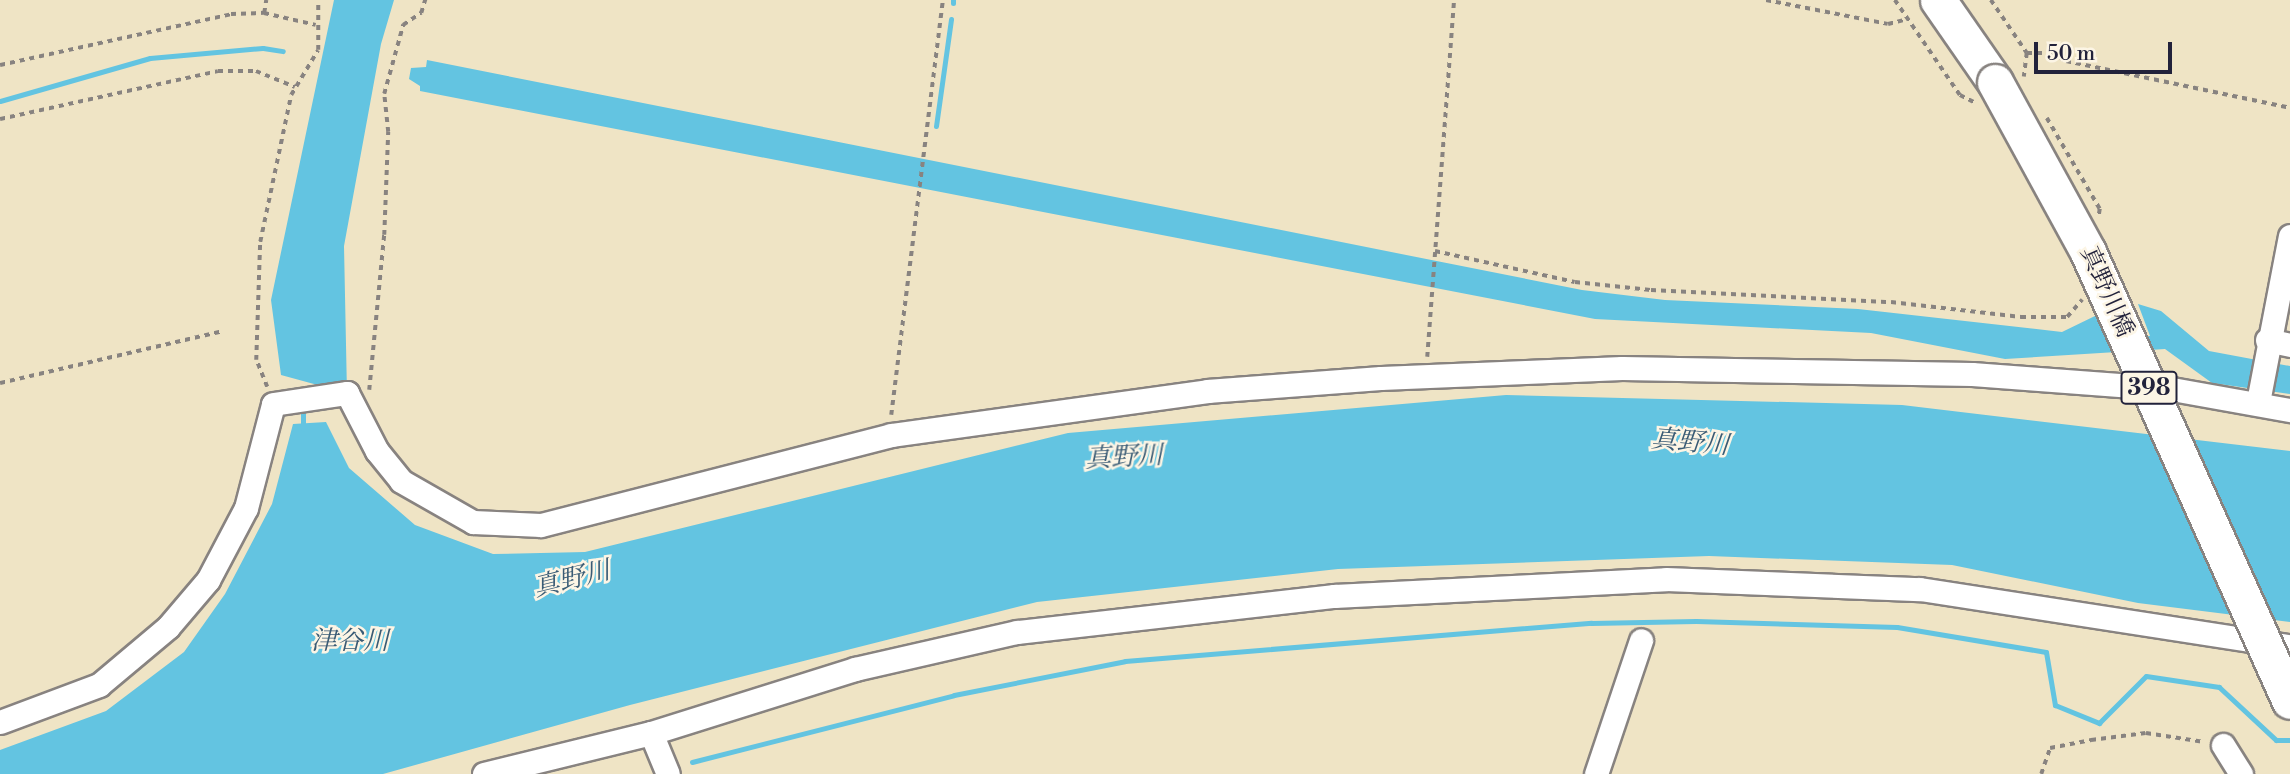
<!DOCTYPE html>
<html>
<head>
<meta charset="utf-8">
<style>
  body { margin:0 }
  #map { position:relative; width:2290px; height:774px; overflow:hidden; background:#efe4c5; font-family:"Libre Bodoni","Noto Serif JP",serif }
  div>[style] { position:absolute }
  .water>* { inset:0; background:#63c4e1 }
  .stream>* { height:5px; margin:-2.5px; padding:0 2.5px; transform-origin:2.5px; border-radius:2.5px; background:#63c4e1 }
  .path>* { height:3.5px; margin-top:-1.75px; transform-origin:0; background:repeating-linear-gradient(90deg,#888380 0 5px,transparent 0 10px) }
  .roads { filter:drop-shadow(2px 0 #888380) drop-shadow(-2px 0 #888380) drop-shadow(0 2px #888380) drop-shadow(0 -2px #888380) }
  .minor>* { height:23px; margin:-11.5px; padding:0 11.5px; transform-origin:11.5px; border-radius:11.5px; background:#fff }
  .highway>* { height:35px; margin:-17.5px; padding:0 17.5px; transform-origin:17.5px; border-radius:17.5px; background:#fff }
  .bridges { filter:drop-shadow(2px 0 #888380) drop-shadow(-2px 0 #888380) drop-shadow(0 2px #888380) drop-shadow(0 -2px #888380) }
  .highway-bridge>* { height:35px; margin:-17.5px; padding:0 17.5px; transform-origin:17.5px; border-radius:17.5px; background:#fff }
  span { translate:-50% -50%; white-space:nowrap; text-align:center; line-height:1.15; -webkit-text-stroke:5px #fcf5e5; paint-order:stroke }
  .shield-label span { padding:2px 5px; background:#fcf5e5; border:2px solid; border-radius:5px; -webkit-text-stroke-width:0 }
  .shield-label { font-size:23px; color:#22223b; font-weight:700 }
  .street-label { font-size:24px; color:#22223b }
  .water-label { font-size:26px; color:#395b75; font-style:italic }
  .scale { position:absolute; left:2034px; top:42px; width:138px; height:32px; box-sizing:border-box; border:4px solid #22223b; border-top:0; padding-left:9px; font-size:21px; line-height:24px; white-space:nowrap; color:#22223b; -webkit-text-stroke:5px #fcf5e5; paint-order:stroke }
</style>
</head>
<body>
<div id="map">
  <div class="water">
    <i style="clip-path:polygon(334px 0,394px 0,381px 44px,344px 246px,347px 393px,281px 375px,271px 300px)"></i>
    <i style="clip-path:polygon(427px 60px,1582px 290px,1665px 300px,1858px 309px,2062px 332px,2097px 315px,2109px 337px,2150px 336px,2138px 304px,2161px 311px,2209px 351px,2290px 366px,2290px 394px,2212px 383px,2165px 349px,2005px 359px,1871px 333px,1595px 319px,420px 91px,420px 86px,409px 79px,411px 68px,426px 67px)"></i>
    <i style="clip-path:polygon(1506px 395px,1902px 405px,2290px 451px,2290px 622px,2138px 603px,1952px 565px,1709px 556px,1338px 569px,1037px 602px,630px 705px,383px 774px,0 774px,0 750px,106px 711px,184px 652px,225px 594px,272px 504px,293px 424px,326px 422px,349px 468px,415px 525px,493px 554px,585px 552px,1068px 433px)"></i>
  </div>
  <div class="stream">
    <i style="left:953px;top:3px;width:3px;rotate:-90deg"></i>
    <i style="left:0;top:101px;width:156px;rotate:-16deg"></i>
    <i style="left:150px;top:58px;width:113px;rotate:-5.1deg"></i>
    <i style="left:263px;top:48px;width:20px;rotate:9deg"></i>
    <i style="left:936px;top:126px;width:108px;rotate:-82deg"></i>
    <i style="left:303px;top:429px;width:22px;rotate:-90deg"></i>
    <i style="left:692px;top:762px;width:270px;rotate:-14.3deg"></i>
    <i style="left:954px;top:695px;width:174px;rotate:-11.2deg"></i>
    <i style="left:1125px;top:661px;width:468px;rotate:-4.7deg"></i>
    <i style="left:1591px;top:623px;width:105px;rotate:-1.1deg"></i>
    <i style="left:1696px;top:621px;width:201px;rotate:1.7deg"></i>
    <i style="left:1897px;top:627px;width:151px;rotate:9.5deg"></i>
    <i style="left:2046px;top:652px;width:54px;rotate:80.4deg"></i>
    <i style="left:2055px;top:705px;width:48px;rotate:22.2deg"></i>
    <i style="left:2099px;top:723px;width:66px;rotate:-45deg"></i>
    <i style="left:2146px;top:676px;width:74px;rotate:8.6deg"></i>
    <i style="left:2219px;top:687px;width:78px;rotate:42.9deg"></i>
    <i style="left:2276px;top:740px;width:14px"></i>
  </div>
  <div class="path">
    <i style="left:1766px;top:0;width:124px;rotate:11.1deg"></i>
    <i style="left:1888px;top:24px;width:21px;rotate:-14deg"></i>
    <i style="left:1895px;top:0;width:115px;rotate:55.6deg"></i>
    <i style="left:1960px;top:95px;width:18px;rotate:27deg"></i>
    <i style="left:1991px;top:0;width:64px;rotate:55.8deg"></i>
    <i style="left:2027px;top:53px;width:24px;rotate:97deg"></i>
    <i style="left:264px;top:13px;width:13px;rotate:-81deg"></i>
    <i style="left:2027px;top:53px;width:24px"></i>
    <i style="left:2051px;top:53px;width:17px;rotate:28deg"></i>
    <i style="left:2066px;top:61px;width:229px;rotate:11.8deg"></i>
    <i style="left:0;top:65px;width:237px;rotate:-12.4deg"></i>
    <i style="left:231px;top:14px;width:33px;rotate:-2deg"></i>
    <i style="left:264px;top:13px;width:53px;rotate:13deg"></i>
    <i style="left:2047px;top:118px;width:105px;rotate:59.8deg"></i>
    <i style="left:2100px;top:209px;width:6px;rotate:99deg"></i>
    <i style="left:0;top:119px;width:223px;rotate:-12.4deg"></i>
    <i style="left:218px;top:71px;width:38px"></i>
    <i style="left:256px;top:71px;width:42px;rotate:22.3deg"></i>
    <i style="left:1435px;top:251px;width:143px;rotate:12.5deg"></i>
    <i style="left:1575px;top:282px;width:76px;rotate:6deg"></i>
    <i style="left:1651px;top:290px;width:240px;rotate:2.9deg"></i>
    <i style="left:1891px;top:302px;width:131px;rotate:6.6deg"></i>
    <i style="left:2021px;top:317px;width:46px"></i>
    <i style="left:2067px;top:317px;width:23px;rotate:-49deg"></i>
    <i style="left:1427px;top:357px;width:358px;rotate:-85.7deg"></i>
    <i style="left:0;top:383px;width:226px;rotate:-13.1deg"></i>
    <i style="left:267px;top:387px;width:29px;rotate:-112deg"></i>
    <i style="left:256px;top:360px;width:118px;rotate:-88.1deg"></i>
    <i style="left:260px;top:242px;width:150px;rotate:-78.1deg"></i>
    <i style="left:291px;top:95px;width:52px;rotate:-59deg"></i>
    <i style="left:318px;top:50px;width:50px;rotate:-90deg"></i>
    <i style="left:369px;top:390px;width:156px;rotate:-84.5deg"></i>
    <i style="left:384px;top:235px;width:103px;rotate:-87.8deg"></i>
    <i style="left:388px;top:132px;width:38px;rotate:-96deg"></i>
    <i style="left:384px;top:94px;width:72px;rotate:-74.6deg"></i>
    <i style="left:403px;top:25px;width:22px;rotate:-34deg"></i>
    <i style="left:421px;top:13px;width:14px;rotate:-73deg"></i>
    <i style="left:891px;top:415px;width:418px;rotate:-82.9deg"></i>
    <i style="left:2041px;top:774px;width:28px;rotate:-71deg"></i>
    <i style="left:2050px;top:748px;width:42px;rotate:-11deg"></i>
    <i style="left:2091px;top:740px;width:55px;rotate:-7.3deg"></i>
    <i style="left:2146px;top:733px;width:59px;rotate:8.8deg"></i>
  </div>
  <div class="roads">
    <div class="minor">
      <i style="left:2267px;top:340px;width:24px;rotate:12deg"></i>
      <i style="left:2258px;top:402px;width:169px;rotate:-79.1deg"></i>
      <i style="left:0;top:722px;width:106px;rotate:-20.5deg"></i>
      <i style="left:99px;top:685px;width:90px;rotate:-40deg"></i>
      <i style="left:168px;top:627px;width:62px;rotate:-49.6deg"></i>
      <i style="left:208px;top:580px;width:81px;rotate:-62.2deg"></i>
      <i style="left:246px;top:508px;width:107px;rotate:-75.4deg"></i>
      <i style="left:273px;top:404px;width:75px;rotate:-8.5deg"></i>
      <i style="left:347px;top:393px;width:65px;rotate:62.7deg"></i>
      <i style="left:377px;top:451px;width:38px;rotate:51deg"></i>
      <i style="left:401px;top:481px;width:83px;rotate:29.7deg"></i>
      <i style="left:473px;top:522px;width:68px;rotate:2.5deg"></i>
      <i style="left:541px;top:525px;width:361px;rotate:-14.4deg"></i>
      <i style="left:891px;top:435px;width:319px;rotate:-7.9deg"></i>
      <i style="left:1207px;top:391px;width:174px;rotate:-4.3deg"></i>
      <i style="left:1381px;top:378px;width:241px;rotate:-2.4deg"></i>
      <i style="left:1622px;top:368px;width:350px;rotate:1deg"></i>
      <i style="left:1972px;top:374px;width:201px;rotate:4.3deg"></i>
      <i style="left:2172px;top:389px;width:120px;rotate:10.1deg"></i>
      <i style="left:651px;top:733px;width:44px;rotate:67.5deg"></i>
      <i style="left:2223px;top:745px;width:34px;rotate:58deg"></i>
      <i style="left:484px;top:774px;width:172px;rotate:-13.8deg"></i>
      <i style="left:651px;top:733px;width:214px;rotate:-17.4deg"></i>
      <i style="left:855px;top:669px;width:166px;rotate:-12.9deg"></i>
      <i style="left:1017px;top:632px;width:319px;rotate:-6.5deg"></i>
      <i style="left:1334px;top:596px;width:332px;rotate:-2.9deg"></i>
      <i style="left:1666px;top:579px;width:254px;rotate:2.3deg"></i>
      <i style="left:1920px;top:589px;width:374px;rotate:8.8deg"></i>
      <i style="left:1596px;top:774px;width:141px;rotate:-71.4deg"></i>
    </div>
    <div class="highway">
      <i style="left:1938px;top:0;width:100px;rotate:55.2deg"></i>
    </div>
  </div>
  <div class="bridges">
    <div class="highway-bridge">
      <i style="left:1995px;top:82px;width:194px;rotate:61.3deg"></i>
      <i style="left:2088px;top:252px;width:492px;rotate:65.8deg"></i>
    </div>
  </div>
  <div class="shield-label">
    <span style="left:2149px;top:388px">398</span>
  </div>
  <div class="street-label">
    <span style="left:2106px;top:292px;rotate:66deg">真野川橋</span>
  </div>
  <div class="water-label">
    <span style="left:1690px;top:443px;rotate:5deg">真野川</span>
    <span style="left:1124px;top:458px;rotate:-3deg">真野川</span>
    <span style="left:572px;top:580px;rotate:-14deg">真野川</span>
    <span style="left:350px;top:642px">津谷川</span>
  </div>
  <div class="scale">50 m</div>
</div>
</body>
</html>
